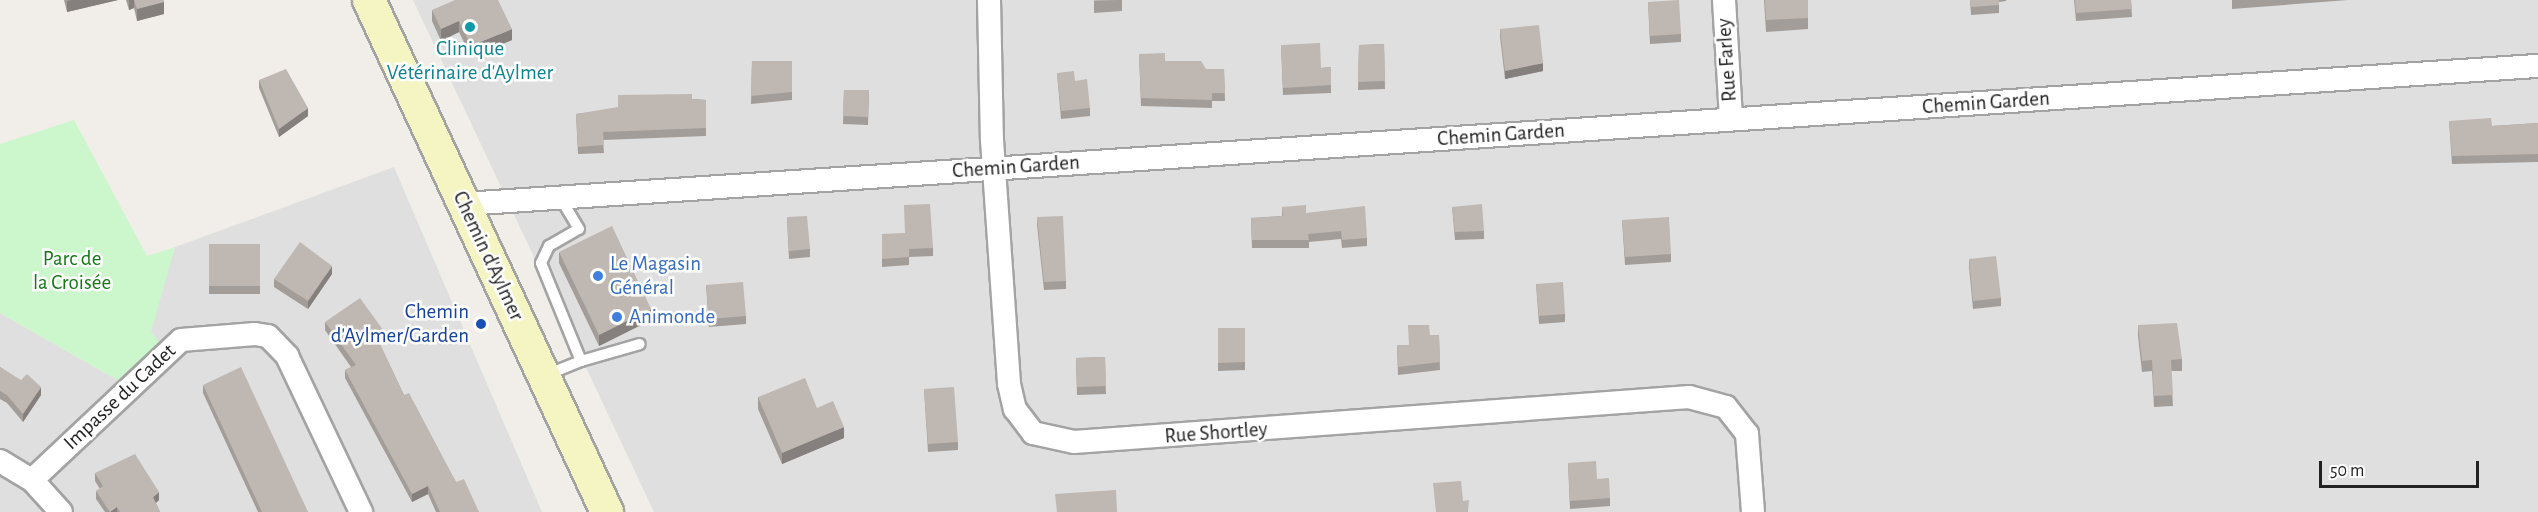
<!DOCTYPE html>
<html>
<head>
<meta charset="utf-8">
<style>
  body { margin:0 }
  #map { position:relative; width:2538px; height:512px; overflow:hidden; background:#f1eee9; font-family:"Alegreya Sans",sans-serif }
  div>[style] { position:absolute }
  .residential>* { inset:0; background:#e0dfdf }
  .park>* { inset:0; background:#ccf6cc }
  .roads { filter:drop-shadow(2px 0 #a3a3a3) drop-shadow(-2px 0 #a3a3a3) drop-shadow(0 2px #a3a3a3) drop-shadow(0 -2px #a3a3a3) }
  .service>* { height:10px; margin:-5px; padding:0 5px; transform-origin:5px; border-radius:5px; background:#fff }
  .minor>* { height:22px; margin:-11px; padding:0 11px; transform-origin:11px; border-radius:11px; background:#fff }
  .secondary>* { height:32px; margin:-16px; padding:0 16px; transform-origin:16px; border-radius:16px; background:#f5f4c3 }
  .wall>* { inset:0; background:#a39d99 }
  .shaded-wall>* { inset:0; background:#85807d }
  .building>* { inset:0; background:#beb7b2 }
  .dots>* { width:16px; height:16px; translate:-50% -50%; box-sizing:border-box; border:3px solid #fff; border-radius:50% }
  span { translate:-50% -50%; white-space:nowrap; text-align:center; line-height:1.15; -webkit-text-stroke:5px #fff; paint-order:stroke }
  .culture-label { font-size:21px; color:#0d838f }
  .street-label { font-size:21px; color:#222 }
  .park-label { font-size:21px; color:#167917 }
  .shop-label { font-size:21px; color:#366cbe }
  .left { translate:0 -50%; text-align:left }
  .transit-label { font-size:21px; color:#164399 }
  .right { translate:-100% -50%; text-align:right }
  .scale { position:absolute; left:2319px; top:461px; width:160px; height:27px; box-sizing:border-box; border:3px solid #222; border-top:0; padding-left:8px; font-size:18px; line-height:21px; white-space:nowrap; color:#222; -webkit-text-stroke:4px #fff; paint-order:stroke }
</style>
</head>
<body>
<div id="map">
  <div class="residential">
    <i style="clip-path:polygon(413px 0,2538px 0,2538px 512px,654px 512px)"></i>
    <i style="clip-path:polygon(394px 167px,542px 512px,0 512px,0 313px,128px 386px,175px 247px)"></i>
  </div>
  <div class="park">
    <i style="clip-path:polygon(74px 120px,147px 256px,175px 247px,151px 332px,166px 350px,128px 386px,0 313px,0 144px)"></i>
  </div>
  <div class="roads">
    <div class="service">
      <i style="left:581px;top:361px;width:61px;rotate:-16.1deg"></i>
      <i style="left:546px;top:375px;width:38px;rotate:-22deg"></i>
      <i style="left:581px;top:361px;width:106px;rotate:-112.2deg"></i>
      <i style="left:541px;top:263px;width:19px;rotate:-65deg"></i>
      <i style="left:549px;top:246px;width:34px;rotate:-30deg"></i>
      <i style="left:579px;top:229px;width:37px;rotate:-121deg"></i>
    </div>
    <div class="minor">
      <i style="left:989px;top:0;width:140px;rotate:88.8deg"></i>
      <i style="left:992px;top:140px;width:245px;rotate:86deg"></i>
      <i style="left:1009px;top:384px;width:26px;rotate:77deg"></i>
      <i style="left:1015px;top:409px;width:30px;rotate:53deg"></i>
      <i style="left:1033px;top:433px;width:42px;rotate:12.4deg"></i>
      <i style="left:1074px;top:442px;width:617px;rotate:-4.18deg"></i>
      <i style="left:1689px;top:397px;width:38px;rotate:15deg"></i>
      <i style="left:1726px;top:407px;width:34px;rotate:52deg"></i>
      <i style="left:1747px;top:434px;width:78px;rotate:85.6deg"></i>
      <i style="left:1724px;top:0;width:119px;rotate:86.6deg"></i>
      <i style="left:464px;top:204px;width:2079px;rotate:-3.81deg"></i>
      <i style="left:0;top:461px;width:37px;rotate:31deg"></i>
      <i style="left:32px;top:480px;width:43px;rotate:47.8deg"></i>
      <i style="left:32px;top:480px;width:204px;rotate:-43.2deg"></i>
      <i style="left:181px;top:340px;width:74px;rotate:-4.6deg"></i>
      <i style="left:255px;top:334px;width:13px;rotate:9deg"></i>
      <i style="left:268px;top:336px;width:28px;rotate:46deg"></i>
      <i style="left:287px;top:356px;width:173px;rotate:64.6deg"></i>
    </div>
    <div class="secondary">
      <i style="left:369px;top:0;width:565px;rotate:65.07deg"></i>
    </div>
  </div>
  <div class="wall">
    <i style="clip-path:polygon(64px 0,118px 0,67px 12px)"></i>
    <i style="clip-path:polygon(126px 0,164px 0,164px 14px,137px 21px,134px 8px,129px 10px)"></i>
    <i style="clip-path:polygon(1094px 0,1122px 0,1122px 11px,1094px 13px)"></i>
    <i style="clip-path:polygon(1764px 0,1808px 0,1808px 29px,1766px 32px)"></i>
    <i style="clip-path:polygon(1970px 0,2006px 0,2006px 1px,1999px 2px,1999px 13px,1971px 15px)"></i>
    <i style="clip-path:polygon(2074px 0,2131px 0,2132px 17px,2076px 21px)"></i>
    <i style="clip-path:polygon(2232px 0,2348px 0,2232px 9px)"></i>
    <i style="clip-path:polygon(1648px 2px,1681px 34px,1681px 42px,1650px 44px)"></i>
    <i style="clip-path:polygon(432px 10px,512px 40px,471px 57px,459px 32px,441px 41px,432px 21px)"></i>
    <i style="clip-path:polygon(1500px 29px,1543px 71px,1505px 79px,1500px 37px)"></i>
    <i style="clip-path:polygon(1384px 44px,1385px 89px,1358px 90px,1359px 45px)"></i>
    <i style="clip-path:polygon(1281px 45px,1321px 68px,1331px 67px,1331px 93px,1283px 95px)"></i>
    <i style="clip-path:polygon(1139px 54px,1165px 61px,1206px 69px,1224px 69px,1225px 101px,1212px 101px,1212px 108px,1141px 106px)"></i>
    <i style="clip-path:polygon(752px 61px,792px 61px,792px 100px,751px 104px)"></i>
    <i style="clip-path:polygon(1057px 73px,1075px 81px,1090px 108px,1090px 116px,1061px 119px)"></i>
    <i style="clip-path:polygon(259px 80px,308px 116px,279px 137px,259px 88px)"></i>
    <i style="clip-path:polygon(844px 90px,869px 90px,868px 125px,843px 124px)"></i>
    <i style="clip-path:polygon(692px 99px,706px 100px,706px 136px,603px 140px,604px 153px,578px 154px,576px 114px)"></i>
    <i style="clip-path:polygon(2449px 121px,2492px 126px,2538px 123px,2538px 162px,2452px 164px)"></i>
    <i style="clip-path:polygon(1282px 207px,1306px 213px,1367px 238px,1367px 246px,1342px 248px,1341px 239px,1309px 242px,1309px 248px,1252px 248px,1251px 218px,1282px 216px)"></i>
    <i style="clip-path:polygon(1452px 207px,1484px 231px,1484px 239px,1455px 240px)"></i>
    <i style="clip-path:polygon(787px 217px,810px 249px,810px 257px,789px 259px)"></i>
    <i style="clip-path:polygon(1037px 217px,1066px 281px,1066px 289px,1044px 290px,1037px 225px)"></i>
    <i style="clip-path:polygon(1622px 220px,1671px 254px,1671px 262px,1625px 265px)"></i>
    <i style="clip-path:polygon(882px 234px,933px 248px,933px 256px,909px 257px,909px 265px,882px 267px)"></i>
    <i style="clip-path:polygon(209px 244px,260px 244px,260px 294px,209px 294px)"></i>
    <i style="clip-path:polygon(559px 252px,651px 320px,599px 346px,559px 263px)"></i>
    <i style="clip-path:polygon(1969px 259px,2001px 298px,2001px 306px,1973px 309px,1969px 267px)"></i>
    <i style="clip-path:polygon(332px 274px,308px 309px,274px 287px,274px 279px)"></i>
    <i style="clip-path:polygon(1536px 284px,1565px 314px,1565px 322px,1539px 324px)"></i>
    <i style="clip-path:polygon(706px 285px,746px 316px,746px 324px,709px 327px)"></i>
    <i style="clip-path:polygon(325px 322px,383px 338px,378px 341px,404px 395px,456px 482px,479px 512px,436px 512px,428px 494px,412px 502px,345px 378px,345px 370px,351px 367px,325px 330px)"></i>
    <i style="clip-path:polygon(2138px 325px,2182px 359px,2182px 371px,2171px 371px,2173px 406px,2154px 407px,2152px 371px,2142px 372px,2138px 336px)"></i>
    <i style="clip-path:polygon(1218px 328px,1245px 328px,1245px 370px,1218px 371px)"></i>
    <i style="clip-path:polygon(1430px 335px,1439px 335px,1440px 370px,1398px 375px,1397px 345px,1408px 345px)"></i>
    <i style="clip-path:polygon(1105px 357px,1106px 394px,1077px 395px,1076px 358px)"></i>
    <i style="clip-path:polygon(0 367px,41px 395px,23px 422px,7px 403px,0 399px)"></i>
    <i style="clip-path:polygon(203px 385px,308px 512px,258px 512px,203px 393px)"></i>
    <i style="clip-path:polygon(924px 389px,958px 442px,958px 450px,928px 452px)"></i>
    <i style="clip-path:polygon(758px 397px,817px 408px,844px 438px,782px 464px,758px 409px)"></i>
    <i style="clip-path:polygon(1568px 463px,1597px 479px,1610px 498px,1610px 506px,1570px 509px)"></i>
    <i style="clip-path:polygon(95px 473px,159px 500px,156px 503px,160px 512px,105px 512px,96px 499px,96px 491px,100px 489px,95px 481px)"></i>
  </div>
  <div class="shaded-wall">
    <i style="clip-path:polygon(72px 0,118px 0,67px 12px,67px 1px)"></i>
    <i style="clip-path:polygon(129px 0,134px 0,134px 8px,129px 10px)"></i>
    <i style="clip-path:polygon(164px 2px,164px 14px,137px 21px,137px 9px)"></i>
    <i style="clip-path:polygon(459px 21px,459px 32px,441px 41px,441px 29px)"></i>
    <i style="clip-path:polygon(512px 29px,512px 40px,471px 57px,471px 46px)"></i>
    <i style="clip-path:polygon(1543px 63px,1543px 71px,1505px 79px,1505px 71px)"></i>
    <i style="clip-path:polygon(308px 108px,308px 116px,279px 137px,279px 129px)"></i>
    <i style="clip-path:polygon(332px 266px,332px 274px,308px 309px,308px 301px)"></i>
    <i style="clip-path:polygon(651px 309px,651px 320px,599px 346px,599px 335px)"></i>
    <i style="clip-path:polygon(383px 330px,383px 338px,376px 343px,376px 335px)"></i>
    <i style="clip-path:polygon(41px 387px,41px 395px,23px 422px,23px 414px)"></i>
    <i style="clip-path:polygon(844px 427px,844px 438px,782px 464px,782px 453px)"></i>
    <i style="clip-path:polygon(428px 486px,428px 494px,412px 502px,412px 494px)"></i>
    <i style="clip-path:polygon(159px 492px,159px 500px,153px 505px,153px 497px)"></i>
    <i style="clip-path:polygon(117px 507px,117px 512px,110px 512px)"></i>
  </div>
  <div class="building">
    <i style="clip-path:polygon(134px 0,164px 0,164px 2px,137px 9px)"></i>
    <i style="clip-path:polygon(455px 0,498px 0,512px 29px,471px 46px,459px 21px,441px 29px,432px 10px)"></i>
    <i style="clip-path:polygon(1094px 0,1117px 0,1094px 1px)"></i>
    <i style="clip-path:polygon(1679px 0,1681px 34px,1650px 36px,1648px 2px)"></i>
    <i style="clip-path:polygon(1765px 0,1808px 0,1808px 18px,1766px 20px)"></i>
    <i style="clip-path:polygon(1970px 0,1999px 0,1999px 5px,1971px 7px)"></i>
    <i style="clip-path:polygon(2075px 0,2131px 0,2132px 9px,2076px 13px)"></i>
    <i style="clip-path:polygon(1539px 25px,1543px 63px,1505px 71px,1500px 29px)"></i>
    <i style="clip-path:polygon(1320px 43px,1321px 68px,1331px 67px,1331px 85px,1283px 88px,1281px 45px)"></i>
    <i style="clip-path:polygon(1384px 44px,1385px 81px,1358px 82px,1359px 45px)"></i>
    <i style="clip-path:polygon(1165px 53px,1165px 61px,1201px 61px,1206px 69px,1224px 69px,1225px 93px,1212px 93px,1212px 100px,1141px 98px,1139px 54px)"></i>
    <i style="clip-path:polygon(752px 61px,792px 61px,792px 92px,751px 96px)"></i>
    <i style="clip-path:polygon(286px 69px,308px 108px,279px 129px,259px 80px)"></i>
    <i style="clip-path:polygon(1074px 71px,1075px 81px,1087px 79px,1090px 108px,1061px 111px,1057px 73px)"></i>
    <i style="clip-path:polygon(844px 90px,869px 90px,868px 117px,843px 116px)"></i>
    <i style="clip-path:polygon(692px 94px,692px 99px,706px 100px,706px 128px,603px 132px,604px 145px,578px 147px,576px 114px,618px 107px,618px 95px)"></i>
    <i style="clip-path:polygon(2491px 118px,2492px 126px,2538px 123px,2538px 154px,2452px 156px,2449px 121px)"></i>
    <i style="clip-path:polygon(930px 204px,933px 248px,909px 249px,909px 257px,882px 259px,882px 234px,905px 233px,904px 205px)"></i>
    <i style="clip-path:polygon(1482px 204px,1484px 231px,1455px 232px,1452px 207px)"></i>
    <i style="clip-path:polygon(1306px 205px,1306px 213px,1365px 206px,1367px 238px,1342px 240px,1341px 231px,1308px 234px,1309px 240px,1252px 240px,1251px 218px,1283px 216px,1282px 207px)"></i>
    <i style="clip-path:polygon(807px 216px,810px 249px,789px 251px,787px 217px)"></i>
    <i style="clip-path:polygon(1063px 216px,1066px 281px,1044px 282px,1037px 217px)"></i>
    <i style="clip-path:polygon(1669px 217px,1671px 254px,1625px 257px,1622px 220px)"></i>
    <i style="clip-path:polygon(612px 226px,651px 309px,599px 335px,559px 252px)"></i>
    <i style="clip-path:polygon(300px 242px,332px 266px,308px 301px,274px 279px)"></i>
    <i style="clip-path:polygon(209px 244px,260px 244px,260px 286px,209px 286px)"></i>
    <i style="clip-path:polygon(1996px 256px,2001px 298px,1973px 301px,1969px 259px)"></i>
    <i style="clip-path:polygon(743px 282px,746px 316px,709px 319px,706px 285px)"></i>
    <i style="clip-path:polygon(1563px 282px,1565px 314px,1539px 316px,1536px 284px)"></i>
    <i style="clip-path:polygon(360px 298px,383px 330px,376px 335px,404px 395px,409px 393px,456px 482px,464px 479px,479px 512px,440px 512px,428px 486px,412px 494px,345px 370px,356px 365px,325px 322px)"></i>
    <i style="clip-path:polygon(2177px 323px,2182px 359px,2171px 360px,2173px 395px,2154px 396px,2152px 360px,2142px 361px,2138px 325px)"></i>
    <i style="clip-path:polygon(1408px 325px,1429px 325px,1430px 335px,1439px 335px,1440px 362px,1398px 367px,1397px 345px,1409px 345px)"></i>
    <i style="clip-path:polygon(1218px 328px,1245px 328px,1245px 362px,1218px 363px)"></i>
    <i style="clip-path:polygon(1105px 357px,1106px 386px,1077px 387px,1076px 358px)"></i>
    <i style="clip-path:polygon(0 367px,21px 380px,27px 374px,41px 387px,23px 414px,7px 395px,0 391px)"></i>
    <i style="clip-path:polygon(241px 367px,308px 512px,262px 512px,203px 385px)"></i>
    <i style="clip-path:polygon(805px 378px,817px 408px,833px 401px,844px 427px,782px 453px,758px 397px)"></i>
    <i style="clip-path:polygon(954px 387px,958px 442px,928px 444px,924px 389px)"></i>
    <i style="clip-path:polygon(135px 454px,159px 492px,153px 497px,160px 512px,120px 512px,117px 507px,110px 512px,96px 491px,103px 486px,95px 473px)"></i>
    <i style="clip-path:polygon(1596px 461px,1597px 479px,1609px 478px,1610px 498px,1570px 501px,1568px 463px)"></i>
    <i style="clip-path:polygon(1461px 481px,1463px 501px,1469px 500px,1468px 512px,1436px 512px,1433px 483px)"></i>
    <i style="clip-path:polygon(1116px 490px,1117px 512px,1057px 512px,1055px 494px)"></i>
  </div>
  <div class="dots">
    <i style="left:470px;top:27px;background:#0f9aa8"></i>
    <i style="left:598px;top:276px;background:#3f7fe0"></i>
    <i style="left:617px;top:317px;background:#3f7fe0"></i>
    <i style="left:481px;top:324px;background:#1a4fb4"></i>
  </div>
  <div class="culture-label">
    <span style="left:470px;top:61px">Clinique<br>Vétérinaire d'Aylmer</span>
  </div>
  <div class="street-label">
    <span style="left:1727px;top:60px;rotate:-94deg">Rue Farley</span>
    <span style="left:1986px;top:103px;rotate:-4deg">Chemin Garden</span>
    <span style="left:1501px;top:135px;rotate:-4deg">Chemin Garden</span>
    <span style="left:1016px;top:167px;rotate:-4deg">Chemin Garden</span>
    <span style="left:488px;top:256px;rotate:65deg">Chemin d'Aylmer</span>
    <span style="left:120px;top:397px;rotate:-43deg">Impasse du Cadet</span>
    <span style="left:1216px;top:433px;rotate:-4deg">Rue Shortley</span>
  </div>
  <div class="park-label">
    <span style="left:72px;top:271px">Parc de<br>la Croisée</span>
  </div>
  <div class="shop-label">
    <span class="left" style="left:610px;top:276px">Le Magasin<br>Général</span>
    <span class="left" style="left:629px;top:317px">Animonde</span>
  </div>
  <div class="transit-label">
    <span class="right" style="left:469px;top:324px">Chemin<br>d'Aylmer/Garden</span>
  </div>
  <div class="scale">50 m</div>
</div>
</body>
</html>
